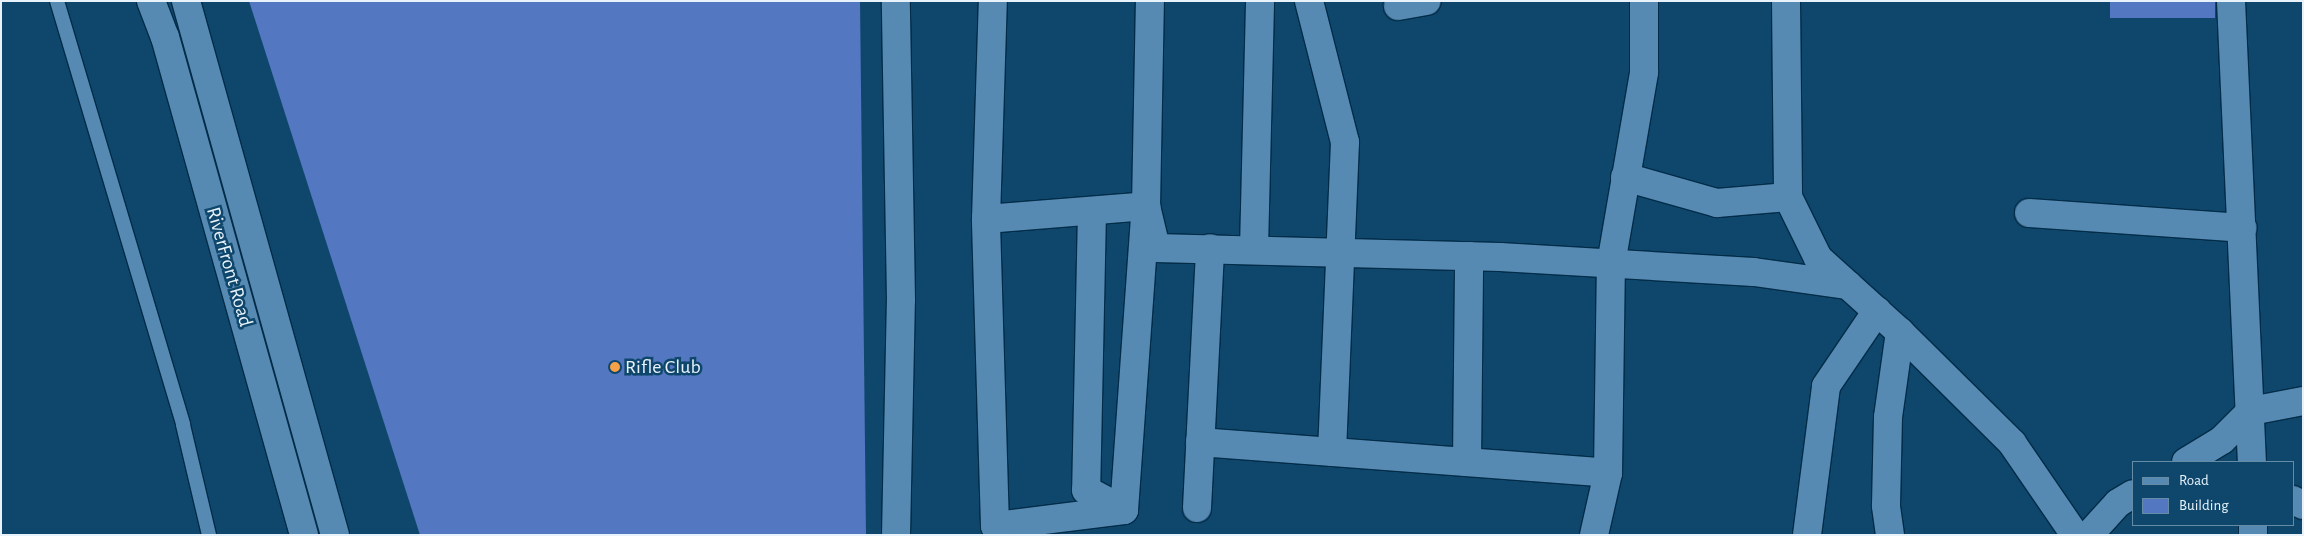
<!DOCTYPE html>
<html>
<head>
<meta charset="utf-8">
<style>
  body { margin:0 }
  #map { position:relative; width:2304px; height:536px; overflow:hidden; background:#0f476c; font-family:"Alegreya Sans",sans-serif }
  div>[style] { position:absolute }
  .building>* { inset:0; background:#5377c1 }
  .roads { filter:drop-shadow(1px 0 #022c48) drop-shadow(-1px 0 #022c48) drop-shadow(0 1px #022c48) drop-shadow(0 -1px #022c48) }
  .lane>* { height:14px; margin:-7px; padding:0 7px; transform-origin:7px; border-radius:7px; background:#568ab3 }
  .street>* { height:28px; margin:-14px; padding:0 14px; transform-origin:14px; border-radius:14px; background:#568ab3 }
  .secondary>* { height:28px; margin:-14px; padding:0 14px; transform-origin:14px; border-radius:14px; background:#568ab3 }
  .dots>* { width:14px; height:14px; translate:-50% -50%; box-sizing:border-box; border:2px solid #0f476c; border-radius:50% }
  span { translate:-50% -50%; white-space:nowrap; text-align:center; line-height:1.15; -webkit-text-stroke:5px #0f476c; paint-order:stroke }
  .street-label { font-size:20px; color:#e7f2fb }
  .poi-label { font-size:20px; color:#e7f2fb }
  .left { translate:0 -50%; text-align:left }
  .frame { position:absolute; inset:0; border:2px solid #e7f2fb; pointer-events:none }
  .legend { position:absolute; left:2132px; top:461px; width:162px; height:65px; box-sizing:border-box; background:#0f476c; border:1px solid #658ba5; margin:0; padding:6px 9px; list-style:none; font-size:15px; color:#e7f2fb }
  .legend li { display:flex; align-items:center; gap:10px; height:25px }
  .legend b { width:25px; border:1px solid #658ba5 }
</style>
</head>
<body>
<div id="map">
  <div class="building">
    <i style="clip-path:polygon(249px 1px,860px 1px,866px 535px,420px 535px)"></i>
    <i style="clip-path:polygon(2110px 1px,2215px 1px,2215px 18px,2110px 18px)"></i>
  </div>
  <div class="roads">
    <div class="lane">
      <i style="left:57px;top:1px;width:442px;rotate:73.4deg"></i>
      <i style="left:183px;top:425px;width:113px;rotate:76.7deg"></i>
    </div>
    <div class="street">
      <i style="left:1309px;top:1px;width:146px;rotate:75.7deg"></i>
      <i style="left:1345px;top:142px;width:310px;rotate:92.4deg"></i>
      <i style="left:1786px;top:1px;width:196px;rotate:89.4deg"></i>
      <i style="left:1788px;top:197px;width:68px;rotate:63.8deg"></i>
      <i style="left:1818px;top:258px;width:110px;rotate:42.1deg"></i>
      <i style="left:1900px;top:332px;width:158px;rotate:44.7deg"></i>
      <i style="left:2012px;top:443px;width:112px;rotate:55.6deg"></i>
      <i style="left:1398px;top:6px;width:29px;rotate:-10deg"></i>
      <i style="left:1625px;top:177px;width:96px;rotate:15.8deg"></i>
      <i style="left:1717px;top:203px;width:71px;rotate:-4.8deg"></i>
      <i style="left:1092px;top:211px;width:279px;rotate:91.2deg"></i>
      <i style="left:1086px;top:490px;width:43px;rotate:27.8deg"></i>
      <i style="left:2029px;top:213px;width:214px;rotate:4deg"></i>
      <i style="left:986px;top:219px;width:218px;rotate:-88.2deg"></i>
      <i style="left:1254px;top:249px;width:248px;rotate:-88.6deg"></i>
      <i style="left:1200px;top:442px;width:409px;rotate:4.3deg"></i>
      <i style="left:1608px;top:473px;width:209px;rotate:-89.2deg"></i>
      <i style="left:1611px;top:264px;width:195px;rotate:-80.2deg"></i>
      <i style="left:1644px;top:72px;width:71px;rotate:-90deg"></i>
      <i style="left:1467px;top:462px;width:206px;rotate:-89.4deg"></i>
      <i style="left:2293px;top:500px;width:11px;rotate:27deg"></i>
      <i style="left:1197px;top:508px;width:260px;rotate:-87.1deg"></i>
      <i style="left:1124px;top:510px;width:130px;rotate:172.9deg"></i>
      <i style="left:995px;top:526px;width:307px;rotate:-91.7deg"></i>
      <i style="left:986px;top:219px;width:161px;rotate:-4.6deg"></i>
      <i style="left:1146px;top:206px;width:43px;rotate:76.6deg"></i>
      <i style="left:1156px;top:248px;width:344px;rotate:1.5deg"></i>
      <i style="left:1500px;top:257px;width:254px;rotate:3.4deg"></i>
      <i style="left:1754px;top:272px;width:95px;rotate:7.9deg"></i>
      <i style="left:1124px;top:510px;width:305px;rotate:-85.9deg"></i>
      <i style="left:1146px;top:206px;width:205px;rotate:-88.9deg"></i>
      <i style="left:1594px;top:535px;width:64px;rotate:-77.3deg"></i>
      <i style="left:1807px;top:535px;width:150px;rotate:-82.7deg"></i>
      <i style="left:1826px;top:386px;width:91px;rotate:-55.8deg"></i>
      <i style="left:1890px;top:535px;width:30px;rotate:-98deg"></i>
      <i style="left:1886px;top:505px;width:88px;rotate:-88.7deg"></i>
      <i style="left:1888px;top:417px;width:86px;rotate:-82deg"></i>
    </div>
    <div class="secondary">
      <i style="left:151px;top:1px;width:39px;rotate:69deg"></i>
      <i style="left:165px;top:37px;width:517px;rotate:74.4deg"></i>
      <i style="left:186px;top:1px;width:554px;rotate:74.41deg"></i>
      <i style="left:2231px;top:1px;width:461px;rotate:87.4deg"></i>
      <i style="left:2186px;top:462px;width:42px;rotate:-31.4deg"></i>
      <i style="left:2222px;top:440px;width:41px;rotate:-45deg"></i>
      <i style="left:2251px;top:411px;width:53px;rotate:-10.9deg"></i>
      <i style="left:2253px;top:525px;width:10px;rotate:90deg"></i>
      <i style="left:896px;top:535px;width:235px;rotate:-88.8deg"></i>
      <i style="left:901px;top:300px;width:299px;rotate:-91deg"></i>
      <i style="left:2089px;top:535px;width:43px;rotate:-47.8deg"></i>
      <i style="left:2118px;top:503px;width:17px;rotate:-31deg"></i>
    </div>
  </div>
  <div class="dots">
    <i style="left:615px;top:367px;background:#f7a149"></i>
  </div>
  <div class="street-label">
    <span style="left:229px;top:267px;rotate:74deg">RiverFront Road</span>
  </div>
  <div class="poi-label">
    <span class="left" style="left:625px;top:367px">Rifle Club</span>
  </div>
  <div class="frame"></div>
  <ul class="legend">
  <li><b style="height:6px;background:#568ab3"></b>Road</li>
  <li><b style="height:14px;background:#5377c1"></b>Building</li>
  </ul>
</div>
</body>
</html>
